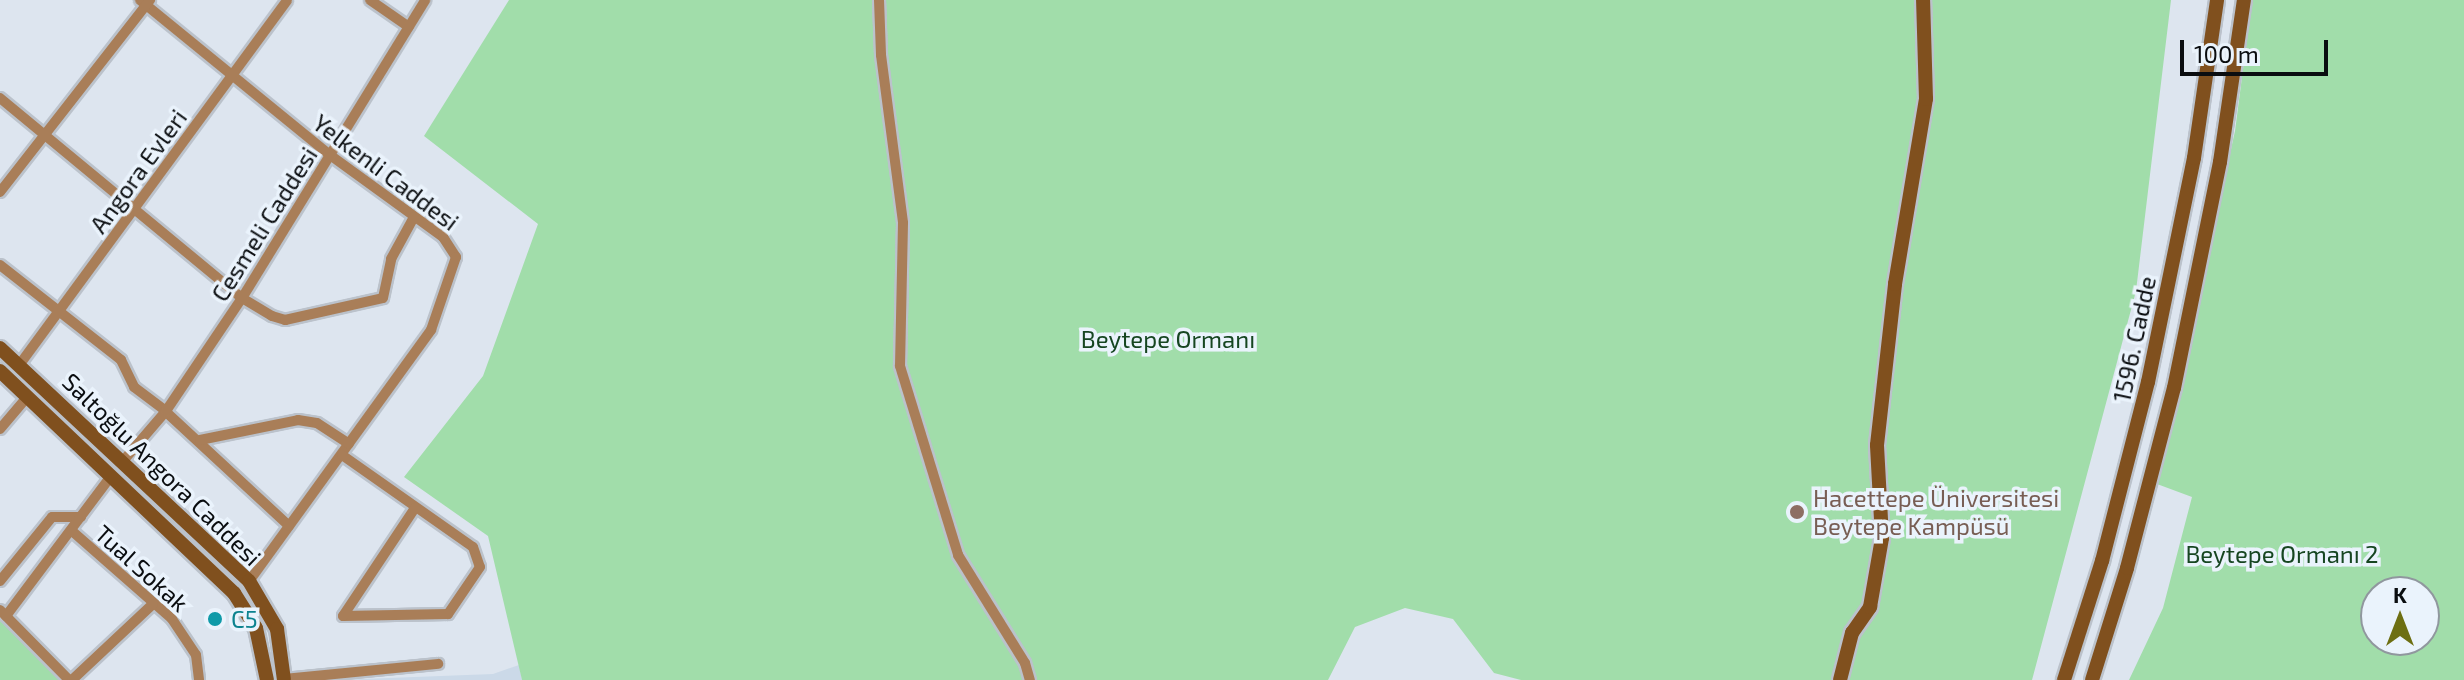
<!DOCTYPE html>
<html>
<head>
<meta charset="utf-8">
<style>
  body { margin:0 }
  #map { position:relative; width:2464px; height:680px; overflow:hidden; background:#dde5ef; font-family:"Exo 2",sans-serif }
  div>[style] { position:absolute }
  .built>* { inset:0; background:#cbd9e8 }
  .green>* { inset:0; background:#a1ddaa }
  .roads { filter:drop-shadow(2px 0 #bbc2cb) drop-shadow(-2px 0 #bbc2cb) drop-shadow(0 2px #bbc2cb) drop-shadow(0 -2px #bbc2cb) }
  .street>* { height:10px; margin:-5px; padding:0 5px; transform-origin:5px; border-radius:5px; background:#a97e58 }
  .secondary>* { height:14px; margin:-7px; padding:0 7px; transform-origin:7px; border-radius:7px; background:#80501e }
  .dots>* { width:22px; height:22px; translate:-50% -50%; box-sizing:border-box; border:4px solid #eaf3fc; border-radius:50% }
  span { translate:-50% -50%; white-space:nowrap; text-align:center; line-height:1.15; -webkit-text-stroke:7px #eaf3fc; paint-order:stroke }
  .street-label { font-size:24px; color:#0a0d10 }
  .park-label { font-size:24px; color:#164621 }
  .education-label { font-size:24px; color:#785e54 }
  .left { translate:0 -50%; text-align:left }
  .culture-label { font-size:24px; color:#0d838f }
  .north { position:absolute; left:2360px; top:576px; width:80px; height:80px; box-sizing:border-box; background:#eaf3fc; border:2px solid #90979e; border-radius:50%; rotate:0deg; font-size:22px; font-weight:700; line-height:32px; text-align:center; color:#0a0d10 }
  .north::after { content:''; display:block; margin:auto; width:28px; height:36px; background:#6d6f12; clip-path:polygon(50% 0,100% 100%,50% 72%,0 100%) }
  .scale { position:absolute; left:2180px; top:40px; width:148px; height:36px; box-sizing:border-box; border:4px solid #0a0d10; border-top:0; padding-left:10px; font-size:24px; line-height:28px; white-space:nowrap; color:#0a0d10; -webkit-text-stroke:6px #eaf3fc; paint-order:stroke }
</style>
</head>
<body>
<div id="map">
  <div class="built">
    <i style="clip-path:polygon(519px 665px,522px 680px,336px 680px,493px 674px)"></i>
  </div>
  <div class="green">
    <i style="clip-path:polygon(509px 0,2171px 0,2136px 291px,2032px 680px,1521px 680px,1494px 673px,1453px 619px,1405px 608px,1355px 627px,1328px 680px,522px 680px,488px 536px,404px 477px,483px 376px,538px 224px,424px 136px)"></i>
    <i style="clip-path:polygon(evenodd,2252px 0,2464px 0,2464px 680px,2129px 680px,2163px 608px,2192px 497px,2157px 484px,2235px 131px,2252px 0,2376px 592px,2424px 592px,2424px 640px,2376px 640px,2376px 592px)"></i>
    <i style="clip-path:polygon(128px 477px,236px 578px,235px 581px,125px 481px)"></i>
    <i style="clip-path:polygon(0 610px,69px 680px,0 680px)"></i>
  </div>
  <div class="roads">
    <div class="street">
      <i style="left:140px;top:0;width:245px;rotate:39.2deg"></i>
      <i style="left:330px;top:155px;width:140px;rotate:36deg"></i>
      <i style="left:443px;top:237px;width:24px;rotate:57deg"></i>
      <i style="left:456px;top:257px;width:77px;rotate:108.9deg"></i>
      <i style="left:431px;top:330px;width:310px;rotate:125.9deg"></i>
      <i style="left:370px;top:0;width:47px;rotate:34.7deg"></i>
      <i style="left:879px;top:0;width:55px;rotate:87.9deg"></i>
      <i style="left:881px;top:55px;width:169px;rotate:82.5deg"></i>
      <i style="left:903px;top:223px;width:143px;rotate:91.2deg"></i>
      <i style="left:900px;top:366px;width:198px;rotate:72.9deg"></i>
      <i style="left:958px;top:555px;width:127px;rotate:58.2deg"></i>
      <i style="left:1025px;top:663px;width:18px;rotate:74deg"></i>
      <i style="left:0;top:98px;width:314px;rotate:39.6deg"></i>
      <i style="left:242px;top:298px;width:35px;rotate:31deg"></i>
      <i style="left:272px;top:316px;width:14px;rotate:17deg"></i>
      <i style="left:285px;top:320px;width:100px;rotate:-12.7deg"></i>
      <i style="left:383px;top:298px;width:40px;rotate:-78deg"></i>
      <i style="left:391px;top:259px;width:48px;rotate:-61.3deg"></i>
      <i style="left:0;top:192px;width:244px;rotate:-52deg"></i>
      <i style="left:0;top:265px;width:154px;rotate:38.1deg"></i>
      <i style="left:121px;top:360px;width:30px;rotate:64deg"></i>
      <i style="left:134px;top:387px;width:40px;rotate:37deg"></i>
      <i style="left:20px;top:364px;width:451px;rotate:-53.7deg"></i>
      <i style="left:165px;top:411px;width:169px;rotate:42.8deg"></i>
      <i style="left:0;top:429px;width:43px;rotate:-49.7deg"></i>
      <i style="left:200px;top:440px;width:100px;rotate:-11.5deg"></i>
      <i style="left:298px;top:420px;width:19px;rotate:9deg"></i>
      <i style="left:317px;top:423px;width:38px;rotate:33deg"></i>
      <i style="left:342px;top:455px;width:160px;rotate:35.1deg"></i>
      <i style="left:473px;top:547px;width:21px;rotate:71deg"></i>
      <i style="left:480px;top:567px;width:57px;rotate:124.2deg"></i>
      <i style="left:448px;top:614px;width:105px;rotate:178.9deg"></i>
      <i style="left:343px;top:616px;width:130px;rotate:-56.3deg"></i>
      <i style="left:123px;top:461px;width:66px;rotate:-49.3deg"></i>
      <i style="left:166px;top:411px;width:136px;rotate:-56.1deg"></i>
      <i style="left:242px;top:298px;width:350px;rotate:-58.4deg"></i>
      <i style="left:72px;top:531px;width:133px;rotate:41.3deg"></i>
      <i style="left:172px;top:619px;width:43px;rotate:56.3deg"></i>
      <i style="left:196px;top:655px;width:25px;rotate:83deg"></i>
      <i style="left:0;top:581px;width:82px;rotate:-50.9deg"></i>
      <i style="left:52px;top:517px;width:29px"></i>
      <i style="left:0;top:610px;width:98px;rotate:45.4deg"></i>
      <i style="left:6px;top:616px;width:175px;rotate:-53.1deg"></i>
      <i style="left:284px;top:679px;width:155px;rotate:-5.6deg"></i>
      <i style="left:72px;top:680px;width:111px;rotate:-43.2deg"></i>
    </div>
    <div class="secondary">
      <i style="left:0;top:348px;width:341px;rotate:43.1deg"></i>
      <i style="left:249px;top:581px;width:56px;rotate:59.7deg"></i>
      <i style="left:277px;top:629px;width:51px;rotate:82.2deg"></i>
      <i style="left:0;top:371px;width:323px;rotate:43.5deg"></i>
      <i style="left:234px;top:593px;width:41px;rotate:57.8deg"></i>
      <i style="left:256px;top:628px;width:53px;rotate:78.1deg"></i>
      <i style="left:1840px;top:680px;width:49px;rotate:-75.7deg"></i>
      <i style="left:1852px;top:633px;width:32px;rotate:-55deg"></i>
      <i style="left:1870px;top:607px;width:70px;rotate:-80.1deg"></i>
      <i style="left:1882px;top:538px;width:93px;rotate:-93.1deg"></i>
      <i style="left:1877px;top:445px;width:162px;rotate:-83.6deg"></i>
      <i style="left:1895px;top:284px;width:188px;rotate:-80.5deg"></i>
      <i style="left:1926px;top:99px;width:99px;rotate:-91.7deg"></i>
      <i style="left:2064px;top:680px;width:125px;rotate:-72.3deg"></i>
      <i style="left:2102px;top:561px;width:185px;rotate:-75.6deg"></i>
      <i style="left:2148px;top:382px;width:229px;rotate:-78.4deg"></i>
      <i style="left:2194px;top:158px;width:160px;rotate:-81.7deg"></i>
      <i style="left:2092px;top:680px;width:117px;rotate:-72.6deg"></i>
      <i style="left:2127px;top:568px;width:186px;rotate:-75.4deg"></i>
      <i style="left:2174px;top:388px;width:231px;rotate:-78.5deg"></i>
      <i style="left:2220px;top:162px;width:164px;rotate:-81.6deg"></i>
    </div>
  </div>
  <div class="dots">
    <i style="left:1797px;top:512px;background:#8d6e63"></i>
    <i style="left:215px;top:619px;background:#0f9aa8"></i>
  </div>
  <div class="street-label">
    <span style="left:138px;top:171px;rotate:-54deg">Angora Evleri</span>
    <span style="left:386px;top:172px;rotate:37deg">Yelkenli Caddesi</span>
    <span style="left:264px;top:224px;rotate:-58deg">Cesmeli Caddesi</span>
    <span style="left:2134px;top:339px;rotate:-78deg">1596. Cadde</span>
    <span style="left:162px;top:469px;rotate:44deg">Saltoğlu Angora Caddesi</span>
    <span style="left:142px;top:568px;rotate:42deg">Tual Sokak</span>
  </div>
  <div class="park-label">
    <span style="left:1168px;top:339px">Beytepe Ormanı</span>
    <span style="left:2282px;top:554px">Beytepe Ormanı 2</span>
  </div>
  <div class="education-label">
    <span class="left" style="left:1813px;top:512px">Hacettepe Üniversitesi<br>Beytepe Kampüsü</span>
  </div>
  <div class="culture-label">
    <span class="left" style="left:231px;top:619px">C5</span>
  </div>
  <div class="north">K</div>
  <div class="scale">100 m</div>
</div>
</body>
</html>
